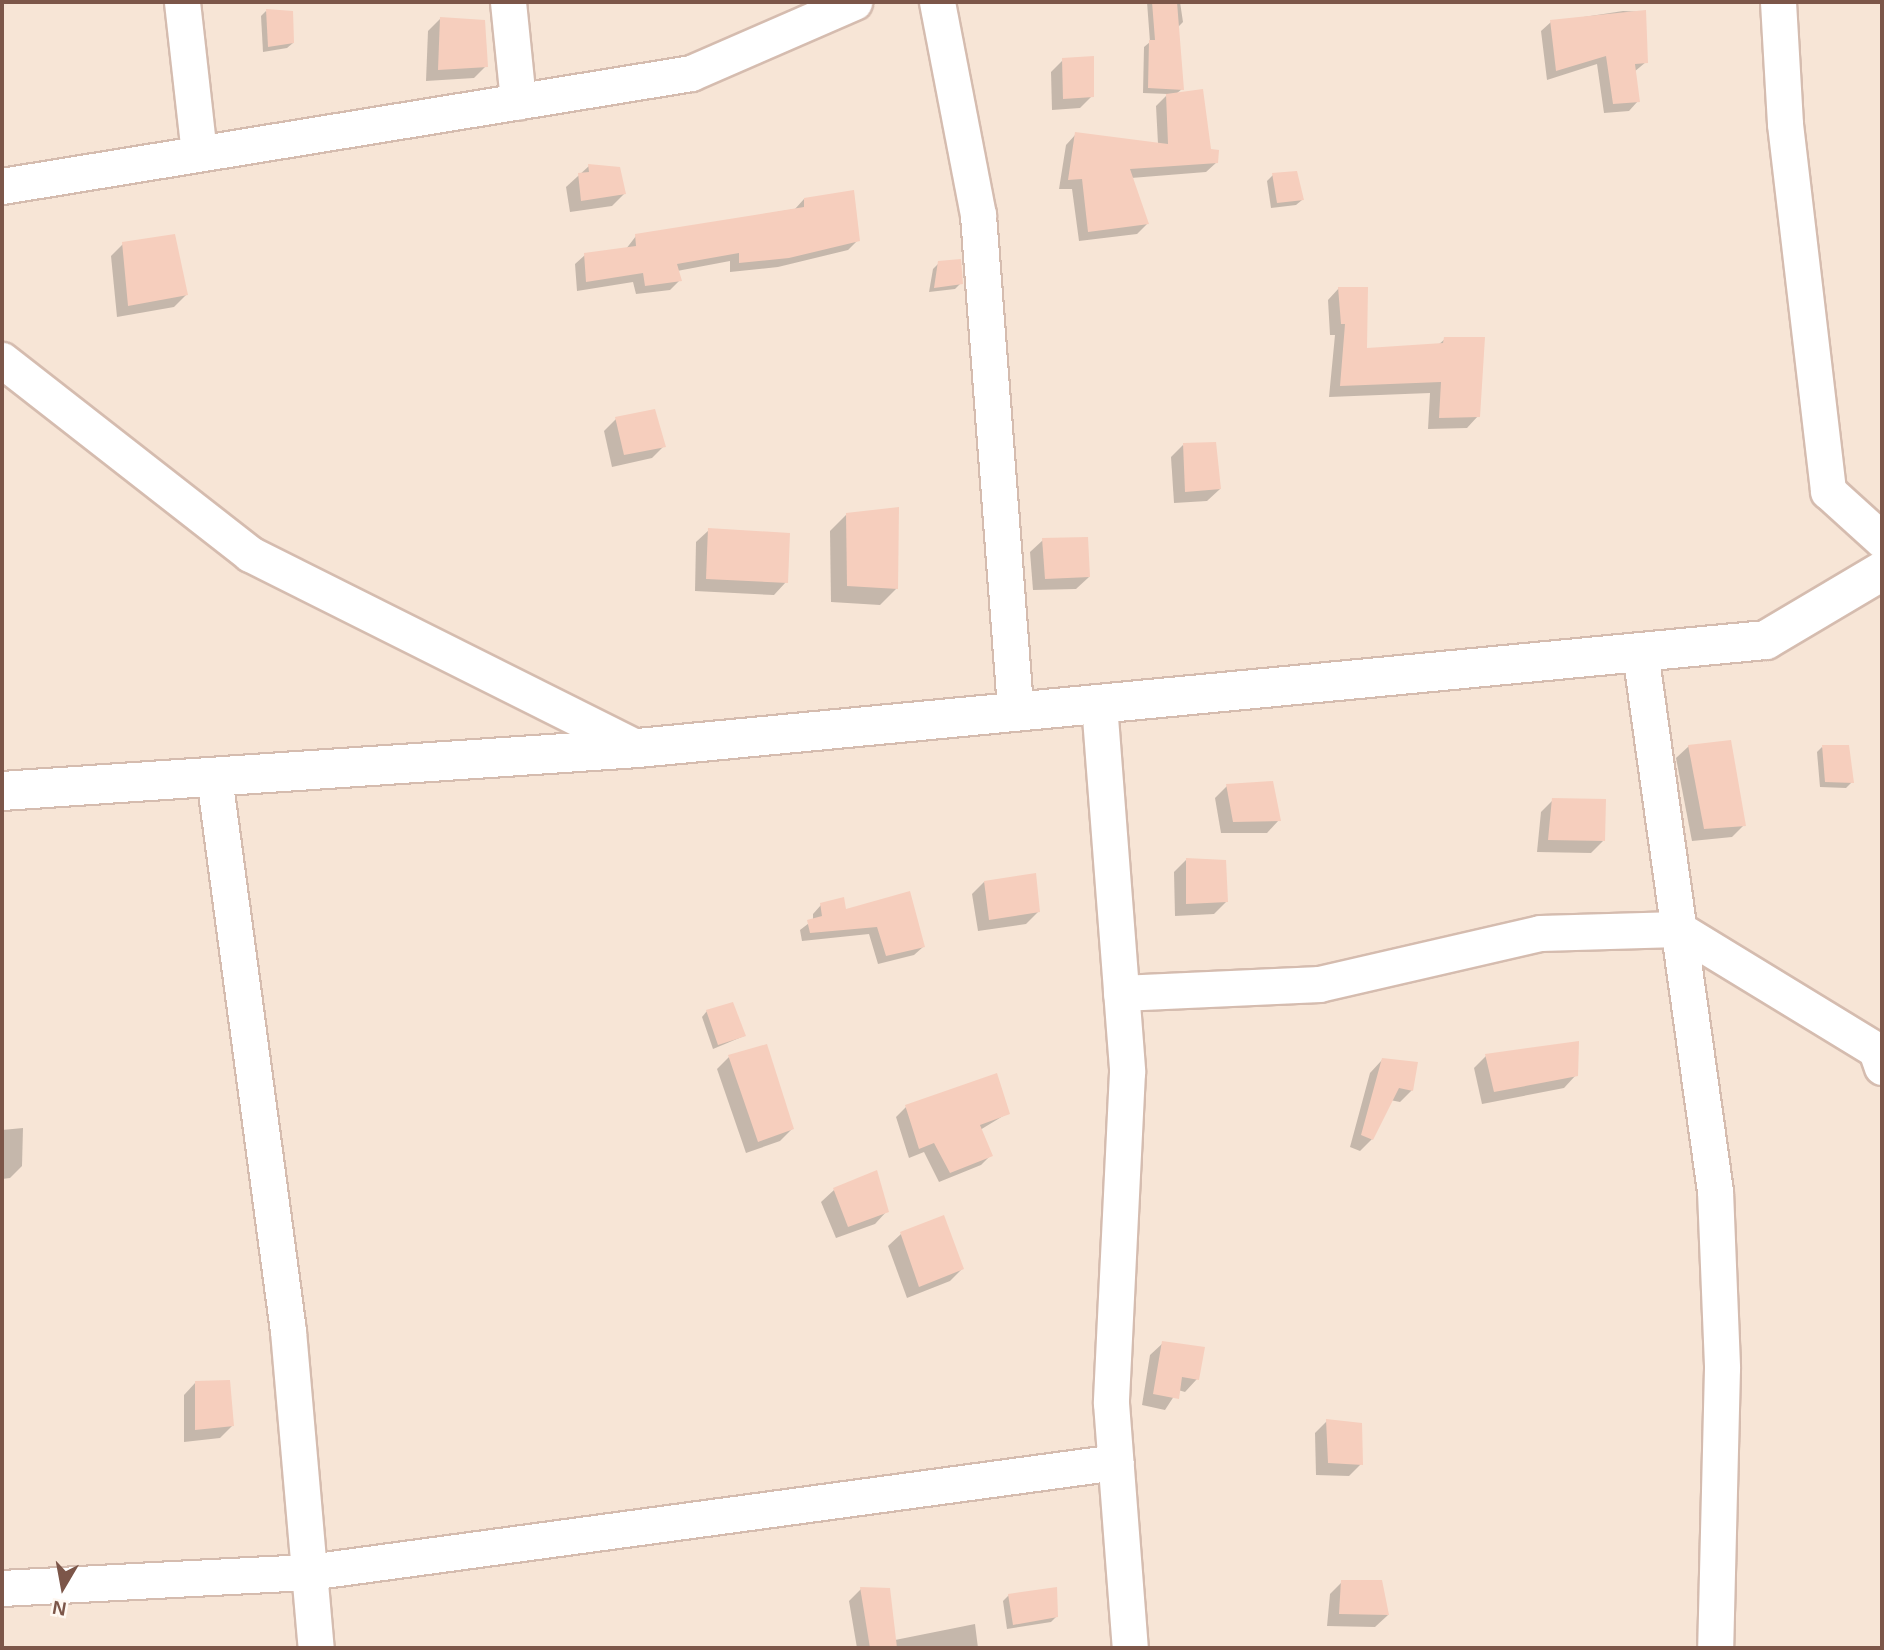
<!DOCTYPE html>
<html>
<head>
<meta charset="utf-8">
<style>
  body { margin:0 }
  #map { position:relative; width:1884px; height:1650px; overflow:hidden; background:#fef4e8; font-family:Arial,sans-serif }
  div>[style] { position:absolute }
  .residential>* { inset:0; background:#f7e5d6 }
  .shadow>* { inset:0; background:#0003 }
  .building>* { inset:0; background:#f6cebd }
  .roads { filter:drop-shadow(2px 0 #d5bcaf) drop-shadow(-2px 0 #d5bcaf) drop-shadow(0 2px #d5bcaf) drop-shadow(0 -2px #d5bcaf) }
  .street>* { height:35px; margin:-17.5px; padding:0 17.5px; transform-origin:17.5px; border-radius:17.5px; background:#fff }
  .secondary>* { height:38px; margin:-19px; padding:0 19px; transform-origin:19px; border-radius:19px; background:#fff }
  span { translate:-50% -50%; white-space:nowrap; text-align:center; line-height:1.15; -webkit-text-stroke:5px #fff8f1; paint-order:stroke }
  .frame { position:absolute; inset:0; border:4px solid #7c5649; pointer-events:none }
  .north { position:absolute; left:28px; top:1552px; width:70px; height:70px; -webkit-text-stroke:5px #fff8f1; paint-order:stroke; rotate:190deg; font-size:19px; font-weight:700; line-height:28px; text-align:center; color:#7c5649 }
  .north::after { content:''; display:block; margin:auto; width:24px; height:32px; background:#7c5649; clip-path:polygon(50% 0,100% 100%,50% 72%,0 100%) }
</style>
</head>
<body>
<div id="map">
  <div class="residential">
    <i style="clip-path:polygon(2px 2px,1882px 2px,1882px 1648px,2px 1648px)"></i>
  </div>
  <div class="shadow">
    <i style="clip-path:polygon(1147px 2px,1180px 2px,1183px 22px,1177px 28px,1182px 89px,1176px 94px,1217px 162px,1206px 172px,1131px 178px,1147px 224px,1137px 234px,1079px 241px,1072px 189px,1059px 189px,1066px 145px,1076px 134px,1158px 144px,1156px 106px,1168px 94px,1143px 93px,1144px 47px,1150px 42px)"></i>
    <i style="clip-path:polygon(266px 11px,293px 43px,287px 48px,263px 52px,261px 16px)"></i>
    <i style="clip-path:polygon(1623px 11px,1645px 12px,1646px 62px,1634px 72px,1638px 101px,1629px 111px,1604px 113px,1597px 64px,1547px 80px,1541px 31px,1551px 22px)"></i>
    <i style="clip-path:polygon(440px 19px,486px 66px,474px 78px,426px 81px,428px 31px)"></i>
    <i style="clip-path:polygon(1063px 60px,1092px 96px,1080px 108px,1052px 110px,1051px 72px)"></i>
    <i style="clip-path:polygon(589px 166px,624px 194px,612px 206px,570px 212px,566px 187px)"></i>
    <i style="clip-path:polygon(1273px 175px,1302px 200px,1296px 205px,1271px 208px,1267px 181px)"></i>
    <i style="clip-path:polygon(804px 199px,858px 240px,848px 250px,778px 267px,730px 272px,730px 261px,677px 271px,680px 280px,670px 290px,636px 294px,633px 282px,577px 291px,575px 264px,585px 255px,626px 249px,636px 236px,795px 209px)"></i>
    <i style="clip-path:polygon(123px 244px,186px 295px,174px 307px,117px 317px,111px 256px)"></i>
    <i style="clip-path:polygon(939px 263px,961px 283px,955px 289px,929px 292px,933px 269px)"></i>
    <i style="clip-path:polygon(1339px 288px,1365px 350px,1438px 345px,1445px 339px,1478px 416px,1467px 428px,1428px 429px,1430px 393px,1329px 397px,1335px 335px,1330px 335px,1328px 300px)"></i>
    <i style="clip-path:polygon(616px 419px,664px 446px,652px 458px,612px 467px,604px 431px)"></i>
    <i style="clip-path:polygon(1183px 445px,1220px 489px,1207px 501px,1174px 503px,1171px 457px)"></i>
    <i style="clip-path:polygon(847px 514px,897px 588px,880px 605px,831px 602px,830px 531px)"></i>
    <i style="clip-path:polygon(709px 530px,786px 582px,774px 595px,695px 591px,696px 542px)"></i>
    <i style="clip-path:polygon(1043px 540px,1089px 577px,1076px 589px,1033px 590px,1030px 552px)"></i>
    <i style="clip-path:polygon(1689px 746px,1744px 825px,1732px 837px,1692px 841px,1676px 758px)"></i>
    <i style="clip-path:polygon(1822px 747px,1852px 782px,1846px 788px,1820px 787px,1817px 752px)"></i>
    <i style="clip-path:polygon(1227px 786px,1279px 820px,1267px 833px,1221px 833px,1215px 798px)"></i>
    <i style="clip-path:polygon(1553px 800px,1603px 841px,1591px 853px,1537px 852px,1541px 812px)"></i>
    <i style="clip-path:polygon(1186px 860px,1226px 902px,1214px 914px,1175px 916px,1174px 872px)"></i>
    <i style="clip-path:polygon(984px 882px,1038px 912px,1026px 924px,978px 931px,972px 894px)"></i>
    <i style="clip-path:polygon(821px 905px,845px 911px,923px 947px,914px 955px,878px 964px,869px 934px,802px 941px,800px 930px,813px 920px,813px 914px)"></i>
    <i style="clip-path:polygon(707px 1011px,744px 1036px,713px 1049px,702px 1017px)"></i>
    <i style="clip-path:polygon(1486px 1056px,1576px 1075px,1564px 1088px,1482px 1104px,1474px 1068px)"></i>
    <i style="clip-path:polygon(729px 1057px,792px 1129px,780px 1141px,746px 1153px,717px 1069px)"></i>
    <i style="clip-path:polygon(1382px 1060px,1412px 1090px,1400px 1102px,1390px 1100px,1372px 1139px,1360px 1151px,1350px 1147px,1370px 1073px)"></i>
    <i style="clip-path:polygon(906px 1107px,1008px 1113px,980px 1130px,991px 1155px,981px 1165px,939px 1182px,924px 1152px,909px 1158px,896px 1117px)"></i>
    <i style="clip-path:polygon(23px 1128px,22px 1166px,10px 1178px,2px 1179px,2px 1130px)"></i>
    <i style="clip-path:polygon(876px 1173px,887px 1211px,875px 1224px,836px 1238px,821px 1202px,834px 1190px)"></i>
    <i style="clip-path:polygon(943px 1217px,962px 1269px,950px 1281px,907px 1298px,888px 1246px,901px 1234px)"></i>
    <i style="clip-path:polygon(1163px 1343px,1197px 1379px,1185px 1392px,1178px 1390px,1165px 1410px,1142px 1405px,1150px 1355px)"></i>
    <i style="clip-path:polygon(196px 1382px,232px 1426px,220px 1438px,184px 1442px,184px 1395px)"></i>
    <i style="clip-path:polygon(1327px 1421px,1361px 1464px,1349px 1476px,1316px 1475px,1315px 1433px)"></i>
    <i style="clip-path:polygon(1342px 1582px,1388px 1615px,1375px 1627px,1327px 1626px,1330px 1594px)"></i>
    <i style="clip-path:polygon(861px 1589px,895px 1640px,975px 1624px,978px 1648px,857px 1648px,849px 1601px)"></i>
    <i style="clip-path:polygon(1009px 1595px,1057px 1616px,1051px 1622px,1007px 1629px,1003px 1601px)"></i>
  </div>
  <div class="building">
    <i style="clip-path:polygon(1152px 2px,1177px 2px,1184px 90px,1148px 88px,1149px 40px,1155px 40px)"></i>
    <i style="clip-path:polygon(266px 9px,293px 11px,294px 43px,268px 47px)"></i>
    <i style="clip-path:polygon(1646px 10px,1648px 63px,1635px 64px,1640px 102px,1613px 104px,1606px 56px,1556px 71px,1550px 20px)"></i>
    <i style="clip-path:polygon(440px 17px,485px 20px,488px 67px,438px 70px)"></i>
    <i style="clip-path:polygon(1094px 56px,1094px 97px,1063px 99px,1062px 58px)"></i>
    <i style="clip-path:polygon(1203px 89px,1211px 149px,1219px 150px,1218px 163px,1130px 169px,1149px 224px,1088px 232px,1082px 179px,1068px 180px,1075px 132px,1168px 144px,1166px 94px)"></i>
    <i style="clip-path:polygon(588px 164px,620px 167px,626px 194px,581px 201px,578px 173px,589px 172px)"></i>
    <i style="clip-path:polygon(1297px 171px,1304px 200px,1277px 203px,1272px 173px)"></i>
    <i style="clip-path:polygon(854px 190px,860px 241px,789px 258px,739px 263px,739px 253px,677px 264px,682px 281px,645px 286px,643px 273px,586px 282px,584px 253px,636px 246px,635px 234px,804px 207px,804px 198px)"></i>
    <i style="clip-path:polygon(175px 234px,188px 295px,128px 306px,122px 242px)"></i>
    <i style="clip-path:polygon(961px 259px,963px 284px,934px 288px,938px 261px)"></i>
    <i style="clip-path:polygon(1338px 287px,1368px 287px,1367px 348px,1443px 343px,1444px 337px,1485px 337px,1480px 417px,1439px 418px,1441px 382px,1340px 386px,1345px 324px,1341px 324px)"></i>
    <i style="clip-path:polygon(655px 409px,666px 447px,624px 455px,615px 417px)"></i>
    <i style="clip-path:polygon(1216px 442px,1221px 489px,1185px 492px,1183px 443px)"></i>
    <i style="clip-path:polygon(899px 507px,898px 589px,847px 586px,846px 513px)"></i>
    <i style="clip-path:polygon(708px 528px,790px 533px,788px 583px,706px 579px)"></i>
    <i style="clip-path:polygon(1088px 537px,1090px 577px,1045px 579px,1042px 538px)"></i>
    <i style="clip-path:polygon(1731px 740px,1746px 826px,1704px 829px,1688px 745px)"></i>
    <i style="clip-path:polygon(1822px 745px,1849px 745px,1854px 783px,1825px 782px)"></i>
    <i style="clip-path:polygon(1273px 781px,1281px 821px,1233px 822px,1226px 784px)"></i>
    <i style="clip-path:polygon(1552px 798px,1606px 799px,1605px 841px,1548px 840px)"></i>
    <i style="clip-path:polygon(1186px 858px,1226px 860px,1228px 902px,1186px 904px)"></i>
    <i style="clip-path:polygon(1036px 873px,1040px 912px,989px 920px,984px 881px)"></i>
    <i style="clip-path:polygon(910px 891px,925px 947px,886px 956px,877px 927px,810px 933px,807px 920px,822px 916px,820px 903px,844px 897px,846px 909px)"></i>
    <i style="clip-path:polygon(733px 1002px,746px 1036px,718px 1045px,706px 1010px)"></i>
    <i style="clip-path:polygon(1579px 1041px,1578px 1076px,1494px 1092px,1485px 1054px)"></i>
    <i style="clip-path:polygon(767px 1044px,794px 1129px,758px 1142px,728px 1055px)"></i>
    <i style="clip-path:polygon(1382px 1058px,1418px 1062px,1413px 1091px,1399px 1088px,1373px 1140px,1361px 1135px)"></i>
    <i style="clip-path:polygon(997px 1073px,1010px 1114px,980px 1125px,993px 1156px,950px 1173px,934px 1143px,919px 1149px,905px 1105px)"></i>
    <i style="clip-path:polygon(877px 1170px,889px 1212px,848px 1227px,833px 1188px)"></i>
    <i style="clip-path:polygon(944px 1215px,964px 1269px,919px 1287px,900px 1232px)"></i>
    <i style="clip-path:polygon(1162px 1341px,1205px 1347px,1199px 1380px,1182px 1377px,1179px 1399px,1153px 1394px)"></i>
    <i style="clip-path:polygon(230px 1380px,234px 1426px,195px 1430px,195px 1381px)"></i>
    <i style="clip-path:polygon(1326px 1419px,1362px 1423px,1363px 1465px,1328px 1463px)"></i>
    <i style="clip-path:polygon(1341px 1580px,1382px 1580px,1389px 1615px,1339px 1614px)"></i>
    <i style="clip-path:polygon(860px 1587px,890px 1588px,897px 1648px,870px 1648px)"></i>
    <i style="clip-path:polygon(1057px 1587px,1058px 1617px,1013px 1625px,1008px 1594px)"></i>
  </div>
  <div class="roads">
    <div class="street">
      <i style="left:182px;top:2px;width:152px;rotate:83.6deg"></i>
      <i style="left:508px;top:2px;width:100px;rotate:84.2deg"></i>
      <i style="left:937px;top:2px;width:217px;rotate:79.1deg"></i>
      <i style="left:978px;top:215px;width:498px;rotate:85.7deg"></i>
      <i style="left:1778px;top:2px;width:122px;rotate:86.7deg"></i>
      <i style="left:1785px;top:124px;width:370px;rotate:83.3deg"></i>
      <i style="left:1828px;top:491px;width:73px;rotate:42.2deg"></i>
      <i style="left:2px;top:186px;width:698px;rotate:-9.31deg"></i>
      <i style="left:691px;top:73px;width:178px;rotate:-23.5deg"></i>
      <i style="left:2px;top:360px;width:315px;rotate:38deg"></i>
      <i style="left:250px;top:554px;width:434px;rotate:26.6deg"></i>
      <i style="left:1640px;top:652px;width:544px;rotate:82.08deg"></i>
      <i style="left:1715px;top:1191px;width:177px;rotate:87.7deg"></i>
      <i style="left:1722px;top:1368px;width:280px;rotate:91.4deg"></i>
      <i style="left:1099px;top:704px;width:369px;rotate:85.6deg"></i>
      <i style="left:1127px;top:1072px;width:331px;rotate:92.8deg"></i>
      <i style="left:1111px;top:1403px;width:246px;rotate:85.6deg"></i>
      <i style="left:214px;top:777px;width:559px;rotate:82.39deg"></i>
      <i style="left:288px;top:1331px;width:318px;rotate:85deg"></i>
      <i style="left:1121px;top:993px;width:198px;rotate:-2.6deg"></i>
      <i style="left:1319px;top:984px;width:227px;rotate:-13deg"></i>
      <i style="left:1540px;top:933px;width:138px;rotate:-1.7deg"></i>
      <i style="left:1678px;top:929px;width:232px;rotate:31.4deg"></i>
      <i style="left:1876px;top:1050px;width:18px;rotate:71deg"></i>
      <i style="left:2px;top:1588px;width:307px;rotate:-3deg"></i>
      <i style="left:309px;top:1572px;width:814px;rotate:-7.76deg"></i>
    </div>
    <div class="secondary">
      <i style="left:2px;top:791px;width:637px;rotate:-3.87deg"></i>
      <i style="left:638px;top:748px;width:1133px;rotate:-5.47deg"></i>
      <i style="left:1766px;top:640px;width:135px;rotate:-30.7deg"></i>
    </div>
  </div>
  <div class="frame"></div>
  <div class="north">N</div>
</div>
</body>
</html>
